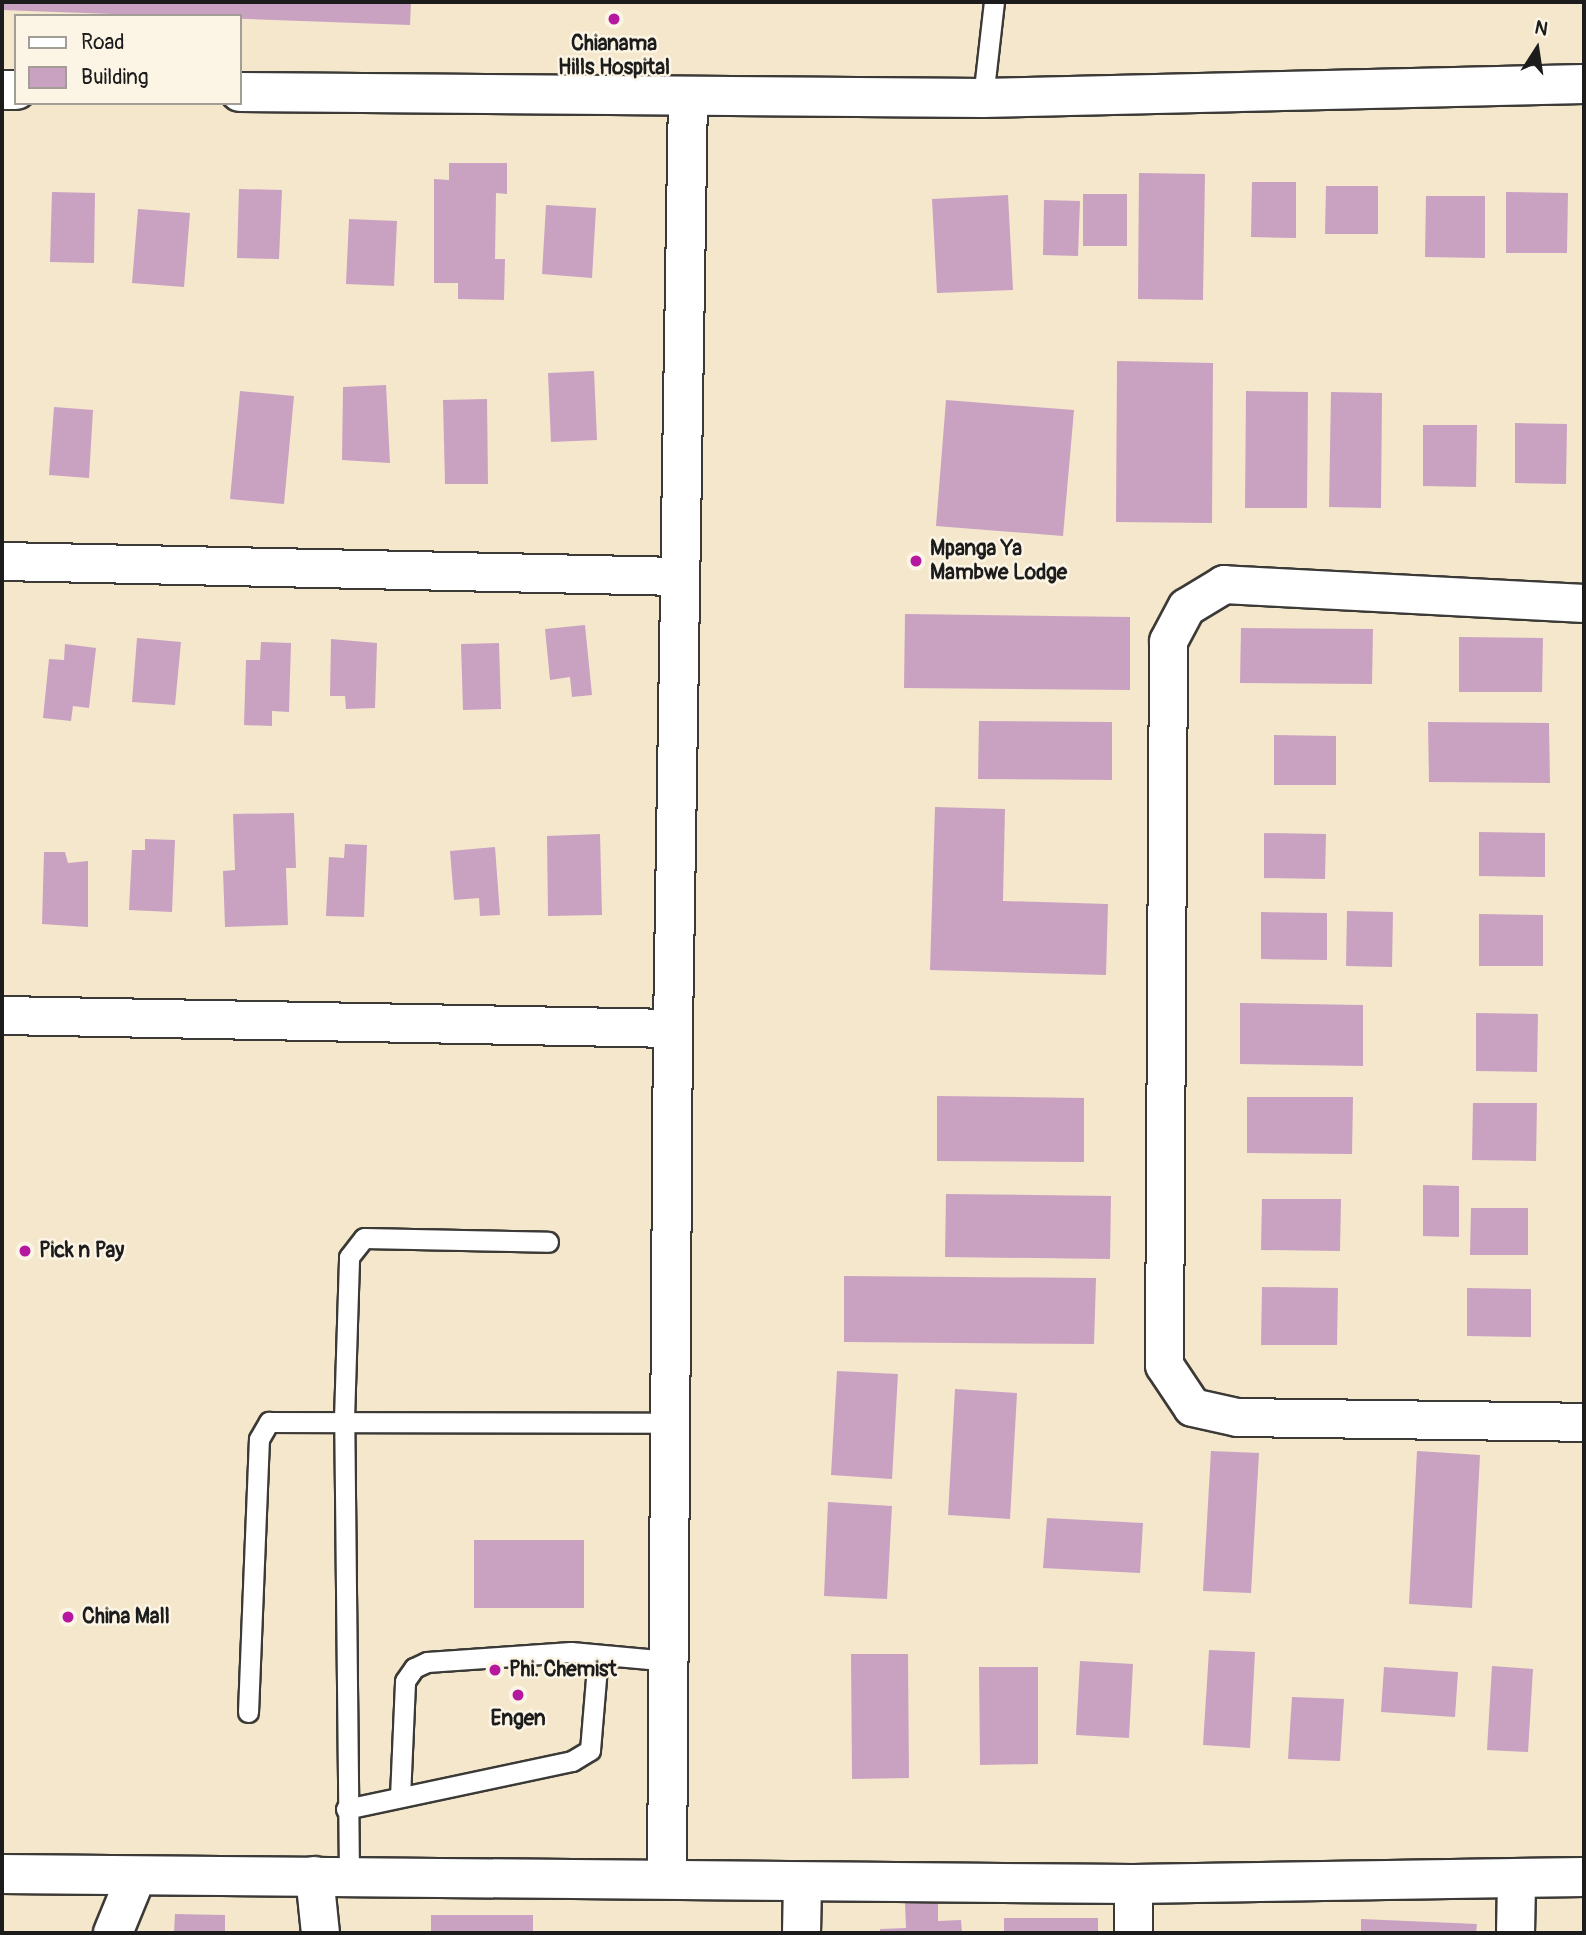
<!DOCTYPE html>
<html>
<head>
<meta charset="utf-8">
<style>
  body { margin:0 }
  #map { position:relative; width:1586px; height:1935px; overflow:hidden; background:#f4e7cc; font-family:Pangolin,sans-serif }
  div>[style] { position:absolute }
  .building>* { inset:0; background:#c9a2c2 }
  .roads { filter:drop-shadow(2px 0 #3c3a36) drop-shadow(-2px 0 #3c3a36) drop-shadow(0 2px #3c3a36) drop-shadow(0 -2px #3c3a36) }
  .lane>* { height:19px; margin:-9.5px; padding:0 9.5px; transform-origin:9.5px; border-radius:9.5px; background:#fff }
  .street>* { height:37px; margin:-18.5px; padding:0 18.5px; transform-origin:18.5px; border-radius:18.5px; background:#fff }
  .secondary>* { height:38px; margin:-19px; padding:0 19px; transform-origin:19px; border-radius:19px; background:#fff }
  .dots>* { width:19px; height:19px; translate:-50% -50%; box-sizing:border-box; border:4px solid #fcf5e5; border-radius:50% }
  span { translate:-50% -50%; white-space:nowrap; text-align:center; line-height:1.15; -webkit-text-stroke:5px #fcf5e5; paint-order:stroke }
  .poi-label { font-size:21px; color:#1c1c1c; font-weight:700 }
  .left { translate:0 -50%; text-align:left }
  .frame { position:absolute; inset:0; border:4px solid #1c1c1c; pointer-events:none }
  .legend { position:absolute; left:14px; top:14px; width:228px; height:91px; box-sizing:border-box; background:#fcf5e5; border:2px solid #a29e95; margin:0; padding:9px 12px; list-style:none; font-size:21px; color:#1c1c1c }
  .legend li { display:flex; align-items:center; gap:14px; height:35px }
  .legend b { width:35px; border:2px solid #a29e95 }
  .north { position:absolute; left:1502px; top:14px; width:70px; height:70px; -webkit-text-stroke:5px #fcf5e5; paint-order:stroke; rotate:12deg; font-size:19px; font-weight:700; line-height:28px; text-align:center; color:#1c1c1c }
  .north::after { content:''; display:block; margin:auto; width:24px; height:32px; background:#1c1c1c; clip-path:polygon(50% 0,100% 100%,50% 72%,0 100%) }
</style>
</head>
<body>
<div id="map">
  <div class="building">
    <i style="clip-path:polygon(2px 2px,411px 2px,410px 25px,2px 10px)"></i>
    <i style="clip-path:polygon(449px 163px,507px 163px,507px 194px,496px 193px,495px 259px,505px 259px,504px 300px,458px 299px,458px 283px,434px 283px,434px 179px,449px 180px)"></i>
    <i style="clip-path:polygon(1139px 173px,1205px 174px,1203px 300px,1138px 299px)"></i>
    <i style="clip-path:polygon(1252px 182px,1296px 182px,1296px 238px,1251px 237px)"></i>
    <i style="clip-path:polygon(1326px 186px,1378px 186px,1378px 234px,1325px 234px)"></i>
    <i style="clip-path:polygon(239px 189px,282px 190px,279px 259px,237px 258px)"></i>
    <i style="clip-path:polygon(52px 192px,95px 193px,94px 263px,50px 262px)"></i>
    <i style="clip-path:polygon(1506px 192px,1568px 193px,1567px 253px,1506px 253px)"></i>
    <i style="clip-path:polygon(1083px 194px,1127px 194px,1127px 246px,1083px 246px)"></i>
    <i style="clip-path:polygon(1008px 195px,1013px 290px,937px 293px,932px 199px)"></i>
    <i style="clip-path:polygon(1426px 196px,1485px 196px,1485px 258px,1425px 257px)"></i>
    <i style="clip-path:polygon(1044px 200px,1080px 201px,1078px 256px,1043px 255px)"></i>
    <i style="clip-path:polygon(546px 205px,596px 208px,592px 278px,542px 274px)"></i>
    <i style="clip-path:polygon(138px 209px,190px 213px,184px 287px,132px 283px)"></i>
    <i style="clip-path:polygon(349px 219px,397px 221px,394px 286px,346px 284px)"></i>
    <i style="clip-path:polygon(1117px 361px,1213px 363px,1212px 523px,1116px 522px)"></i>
    <i style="clip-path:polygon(594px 371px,597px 440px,551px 442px,548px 373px)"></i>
    <i style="clip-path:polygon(386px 385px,390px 463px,342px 460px,343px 387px)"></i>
    <i style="clip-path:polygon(240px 391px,294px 396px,284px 504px,230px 499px)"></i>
    <i style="clip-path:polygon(1246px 391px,1308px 392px,1307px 508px,1245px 508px)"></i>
    <i style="clip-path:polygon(1331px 392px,1382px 393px,1381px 508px,1329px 507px)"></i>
    <i style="clip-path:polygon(487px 399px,488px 484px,445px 484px,443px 400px)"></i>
    <i style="clip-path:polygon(946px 400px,1074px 410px,1063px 536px,936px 526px)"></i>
    <i style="clip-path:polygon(54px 407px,93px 410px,89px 478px,49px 475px)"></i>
    <i style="clip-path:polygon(1515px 423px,1567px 424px,1566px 484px,1515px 483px)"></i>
    <i style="clip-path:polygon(1423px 425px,1477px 425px,1476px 487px,1423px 486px)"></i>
    <i style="clip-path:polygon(905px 614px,1130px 617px,1130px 690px,904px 688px)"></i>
    <i style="clip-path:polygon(585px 625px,592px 695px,572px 697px,570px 677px,550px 680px,545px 629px)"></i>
    <i style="clip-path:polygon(1241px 628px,1373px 629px,1372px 684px,1240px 683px)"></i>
    <i style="clip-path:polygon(1459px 637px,1543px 638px,1542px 692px,1459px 692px)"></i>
    <i style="clip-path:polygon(137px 638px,181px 642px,175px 705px,132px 702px)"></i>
    <i style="clip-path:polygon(331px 639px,377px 643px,375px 708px,346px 709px,345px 696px,330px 696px)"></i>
    <i style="clip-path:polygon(261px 642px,291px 643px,289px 712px,272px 711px,272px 726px,244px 725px,246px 660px,260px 660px)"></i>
    <i style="clip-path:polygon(499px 643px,501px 709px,463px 710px,461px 644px)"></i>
    <i style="clip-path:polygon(65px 644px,96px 648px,89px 708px,73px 706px,71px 721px,43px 718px,49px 659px,64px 660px)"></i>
    <i style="clip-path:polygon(979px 721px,1112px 722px,1112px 780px,978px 779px)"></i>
    <i style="clip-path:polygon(1428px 722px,1549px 723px,1550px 783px,1429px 782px)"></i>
    <i style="clip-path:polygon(1274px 735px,1336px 736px,1336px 785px,1274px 785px)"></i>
    <i style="clip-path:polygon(935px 807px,1005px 809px,1003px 901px,1108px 904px,1106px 975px,930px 970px)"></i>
    <i style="clip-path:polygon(294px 813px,296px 868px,286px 868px,288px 925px,225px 927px,223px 871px,235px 870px,233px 814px)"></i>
    <i style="clip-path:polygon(1479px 832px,1545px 833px,1545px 877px,1479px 876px)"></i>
    <i style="clip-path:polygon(1264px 833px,1326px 834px,1325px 879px,1264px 878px)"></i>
    <i style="clip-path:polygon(600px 834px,602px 915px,548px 916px,547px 836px)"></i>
    <i style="clip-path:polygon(145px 839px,175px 840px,172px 912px,129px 910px,132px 850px,145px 850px)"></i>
    <i style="clip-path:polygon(345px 844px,367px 845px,364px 917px,326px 916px,329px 857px,344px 858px)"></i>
    <i style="clip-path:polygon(495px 847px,500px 915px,480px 916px,479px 898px,454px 900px,450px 851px)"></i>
    <i style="clip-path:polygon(44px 852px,65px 852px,68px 863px,88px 861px,88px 927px,42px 924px)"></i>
    <i style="clip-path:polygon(1347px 911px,1393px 912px,1392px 967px,1346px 966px)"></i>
    <i style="clip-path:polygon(1261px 912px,1327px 913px,1327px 960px,1261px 959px)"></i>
    <i style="clip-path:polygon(1479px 914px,1543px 915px,1543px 966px,1479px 966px)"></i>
    <i style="clip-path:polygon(1240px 1003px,1363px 1005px,1363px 1066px,1240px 1064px)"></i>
    <i style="clip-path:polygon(1476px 1013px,1538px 1014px,1537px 1072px,1476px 1071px)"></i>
    <i style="clip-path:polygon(937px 1096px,1084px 1098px,1084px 1162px,937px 1161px)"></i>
    <i style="clip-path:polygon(1247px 1097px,1353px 1097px,1352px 1154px,1247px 1153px)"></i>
    <i style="clip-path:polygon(1473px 1103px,1537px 1103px,1536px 1161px,1472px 1160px)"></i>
    <i style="clip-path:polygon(1423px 1185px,1459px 1186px,1459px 1237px,1423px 1236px)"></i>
    <i style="clip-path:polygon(946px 1194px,1111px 1196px,1110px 1259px,945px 1257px)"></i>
    <i style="clip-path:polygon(1262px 1199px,1341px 1199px,1340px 1251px,1261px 1250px)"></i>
    <i style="clip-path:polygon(1471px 1208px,1528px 1208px,1528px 1255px,1470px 1255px)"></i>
    <i style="clip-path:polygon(844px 1276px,1096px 1278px,1094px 1344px,844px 1342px)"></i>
    <i style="clip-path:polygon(1262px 1287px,1338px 1288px,1337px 1345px,1261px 1345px)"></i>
    <i style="clip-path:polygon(1467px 1288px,1531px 1289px,1531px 1337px,1467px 1336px)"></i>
    <i style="clip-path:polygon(837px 1371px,898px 1374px,892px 1479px,831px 1475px)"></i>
    <i style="clip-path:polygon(955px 1389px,1017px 1393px,1010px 1519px,948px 1515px)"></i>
    <i style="clip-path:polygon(1211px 1451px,1259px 1453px,1251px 1593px,1203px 1591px)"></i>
    <i style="clip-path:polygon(1417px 1451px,1480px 1455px,1472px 1608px,1409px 1604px)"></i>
    <i style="clip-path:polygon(828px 1502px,892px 1506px,887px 1599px,824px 1596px)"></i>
    <i style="clip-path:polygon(1047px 1518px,1143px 1523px,1140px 1573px,1043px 1568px)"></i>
    <i style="clip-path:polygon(474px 1540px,584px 1540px,584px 1608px,474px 1608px)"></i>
    <i style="clip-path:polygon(1209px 1650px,1255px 1652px,1250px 1748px,1203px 1745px)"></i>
    <i style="clip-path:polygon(851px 1654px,908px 1654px,909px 1778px,852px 1779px)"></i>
    <i style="clip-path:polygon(1080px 1661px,1133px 1664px,1129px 1738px,1076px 1735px)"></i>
    <i style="clip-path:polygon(1492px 1666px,1533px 1669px,1528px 1752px,1487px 1750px)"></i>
    <i style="clip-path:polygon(979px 1667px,1038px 1667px,1038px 1764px,980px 1765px)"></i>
    <i style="clip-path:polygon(1384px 1667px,1458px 1672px,1455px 1717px,1381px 1712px)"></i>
    <i style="clip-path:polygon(1292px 1697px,1344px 1699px,1340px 1761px,1288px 1759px)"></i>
    <i style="clip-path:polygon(938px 1902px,938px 1921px,961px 1920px,962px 1933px,880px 1933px,880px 1929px,906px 1928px,905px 1903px)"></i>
    <i style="clip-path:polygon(175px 1914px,225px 1915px,225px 1933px,174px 1933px)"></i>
    <i style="clip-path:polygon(431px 1915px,533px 1915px,533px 1933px,431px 1933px)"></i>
    <i style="clip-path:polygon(1004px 1918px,1098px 1918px,1098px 1933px,1004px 1933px)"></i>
    <i style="clip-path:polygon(1361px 1919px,1477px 1924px,1476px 1933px,1361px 1933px)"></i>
  </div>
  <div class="roads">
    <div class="lane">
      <i style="left:983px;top:98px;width:97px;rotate:-83.5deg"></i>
      <i style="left:248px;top:1712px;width:273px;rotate:-87.7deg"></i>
      <i style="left:259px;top:1439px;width:20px;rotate:-60deg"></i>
      <i style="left:269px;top:1422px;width:401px;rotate:0.1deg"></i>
      <i style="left:400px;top:1797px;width:116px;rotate:-87.5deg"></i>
      <i style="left:405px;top:1681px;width:16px;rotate:-55deg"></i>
      <i style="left:414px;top:1668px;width:14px;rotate:-25deg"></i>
      <i style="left:427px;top:1662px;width:144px;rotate:-4deg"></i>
      <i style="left:571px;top:1652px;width:98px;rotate:5.2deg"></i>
      <i style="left:346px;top:1809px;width:231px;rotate:-12deg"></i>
      <i style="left:572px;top:1761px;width:21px;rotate:-31deg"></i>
      <i style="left:590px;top:1750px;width:95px;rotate:-85.2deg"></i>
      <i style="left:349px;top:1875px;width:456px;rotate:-90.6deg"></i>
      <i style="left:344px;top:1419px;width:162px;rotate:-88.2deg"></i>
      <i style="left:349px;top:1257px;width:24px;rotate:-52deg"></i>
      <i style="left:364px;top:1238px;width:184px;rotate:1.2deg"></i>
    </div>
    <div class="street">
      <i style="left:2px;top:561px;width:677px;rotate:1.27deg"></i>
      <i style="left:1584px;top:603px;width:361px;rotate:-177deg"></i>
      <i style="left:1224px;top:584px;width:44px;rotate:148.8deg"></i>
      <i style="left:1186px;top:607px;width:38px;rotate:118deg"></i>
      <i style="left:1168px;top:641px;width:724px;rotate:90.32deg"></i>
      <i style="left:1164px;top:1365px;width:50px;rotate:56.3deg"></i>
      <i style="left:1192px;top:1407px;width:46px;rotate:12.5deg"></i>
      <i style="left:1237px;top:1417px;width:347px;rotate:0.8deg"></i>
      <i style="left:2px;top:1015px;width:671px;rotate:1.11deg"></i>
      <i style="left:314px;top:1875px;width:58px;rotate:84.1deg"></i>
      <i style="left:1133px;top:1884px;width:49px;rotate:90deg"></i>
      <i style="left:801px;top:1933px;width:51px;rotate:-88.9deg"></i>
      <i style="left:1515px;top:1933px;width:54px;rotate:-88.9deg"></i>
    </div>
    <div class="secondary">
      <i style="left:2px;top:90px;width:14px"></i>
      <i style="left:240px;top:92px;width:743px;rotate:0.46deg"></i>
      <i style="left:983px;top:98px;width:601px;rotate:-1.33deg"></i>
      <i style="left:2px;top:1874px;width:1131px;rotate:0.51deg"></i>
      <i style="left:1133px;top:1884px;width:451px;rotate:-0.9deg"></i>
      <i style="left:667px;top:1879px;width:851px;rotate:-89.6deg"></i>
      <i style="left:673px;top:1028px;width:930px;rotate:-89.08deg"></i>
      <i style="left:113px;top:1933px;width:61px;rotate:-67.7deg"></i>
    </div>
  </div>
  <div class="dots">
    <i style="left:614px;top:19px;background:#b5179e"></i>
    <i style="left:916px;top:561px;background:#b5179e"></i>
    <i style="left:25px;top:1251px;background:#b5179e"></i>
    <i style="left:68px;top:1617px;background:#b5179e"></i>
    <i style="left:495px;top:1670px;background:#b5179e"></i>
    <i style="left:518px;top:1695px;background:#b5179e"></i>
  </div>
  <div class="poi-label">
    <span style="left:614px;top:56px">Chianama<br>Hills Hospital</span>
    <span class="left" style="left:930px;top:561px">Mpanga Ya<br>Mambwe Lodge</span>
    <span class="left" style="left:39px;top:1251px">Pick n Pay</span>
    <span class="left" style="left:82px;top:1617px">China Mall</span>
    <span class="left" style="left:509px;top:1670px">Phi. Chemist</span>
    <span style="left:518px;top:1719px">Engen</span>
  </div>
  <div class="frame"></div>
  <ul class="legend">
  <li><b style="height:9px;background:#fff"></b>Road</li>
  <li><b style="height:19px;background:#c9a2c2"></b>Building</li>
  </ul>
  <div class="north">N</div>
</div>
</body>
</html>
